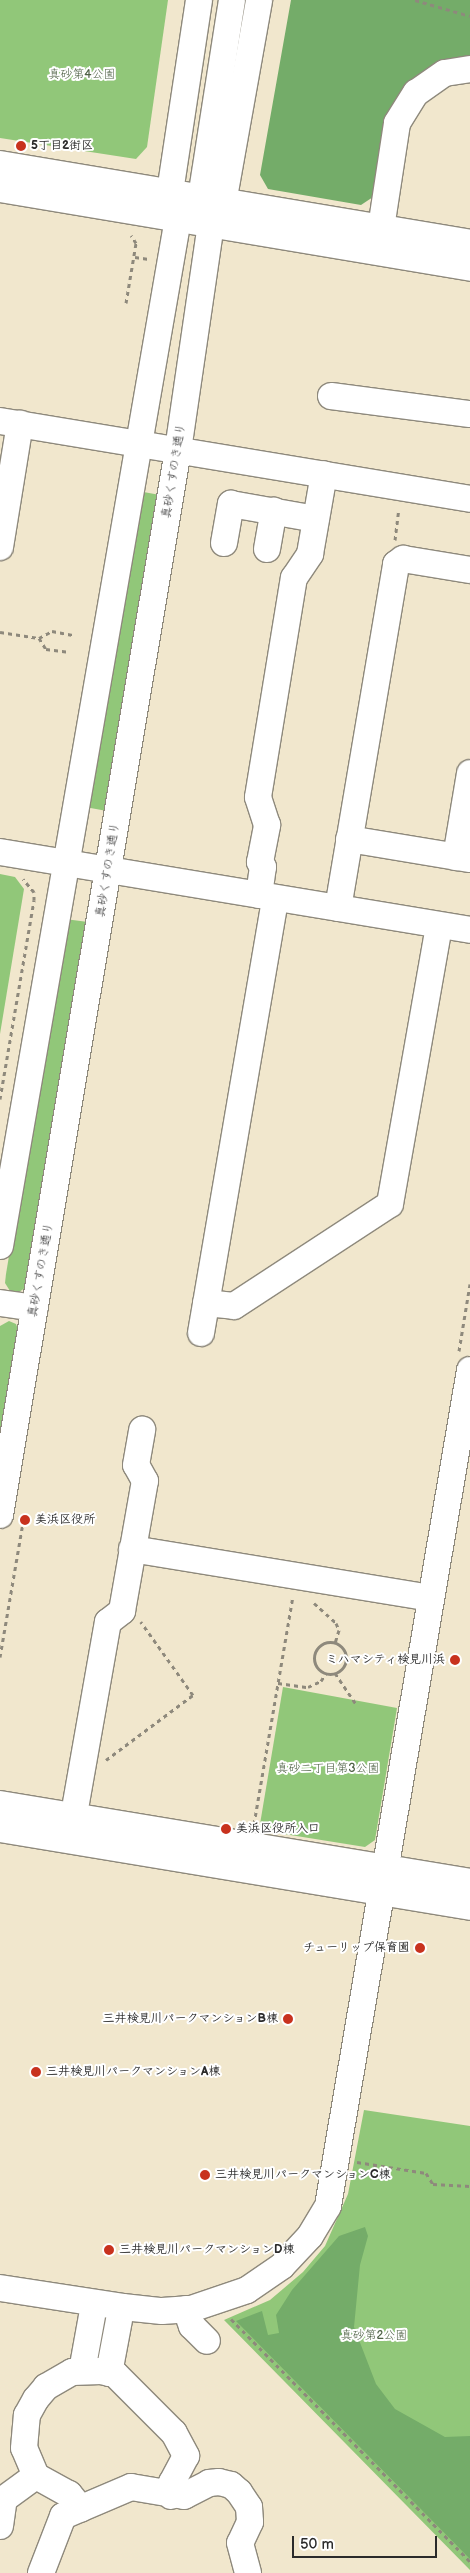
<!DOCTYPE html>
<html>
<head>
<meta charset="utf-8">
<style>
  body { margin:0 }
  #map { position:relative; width:470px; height:2573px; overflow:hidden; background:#f1e7cd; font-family:"Balsamiq Sans","Klee One",sans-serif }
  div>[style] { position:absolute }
  .green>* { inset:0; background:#91c779 }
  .forest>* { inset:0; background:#74ac69 }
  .path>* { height:3px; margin-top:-1.5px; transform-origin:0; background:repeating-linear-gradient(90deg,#8e897c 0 4px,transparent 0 8px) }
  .path>.ring { margin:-1.5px; padding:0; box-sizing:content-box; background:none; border:3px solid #8e897c; border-radius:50% }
  .roads { filter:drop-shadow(1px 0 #8e897c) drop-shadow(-1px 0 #8e897c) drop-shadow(0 1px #8e897c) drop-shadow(0 -1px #8e897c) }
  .minor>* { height:26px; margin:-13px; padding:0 13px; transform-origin:13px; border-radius:13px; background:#fff }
  .dots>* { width:14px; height:14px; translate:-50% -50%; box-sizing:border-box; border:2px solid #fff; border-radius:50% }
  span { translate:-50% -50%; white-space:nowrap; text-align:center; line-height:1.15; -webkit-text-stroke:4px #fff; paint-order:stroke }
  .park-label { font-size:12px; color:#4f6246 }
  .poi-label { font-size:12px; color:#2b2b2b; font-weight:700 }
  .left { translate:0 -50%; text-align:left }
  .right { translate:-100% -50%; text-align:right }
  .street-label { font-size:12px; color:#2b2b2b }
  .scale { position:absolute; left:292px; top:2536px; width:145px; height:22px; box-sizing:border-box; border:2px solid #2b2b2b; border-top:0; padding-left:6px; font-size:15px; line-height:18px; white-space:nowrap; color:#2b2b2b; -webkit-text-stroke:4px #fff; paint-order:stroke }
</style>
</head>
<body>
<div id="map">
  <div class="green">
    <i style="clip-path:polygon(0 0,168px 0,147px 147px,136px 159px,0 138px)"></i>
    <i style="clip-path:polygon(138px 491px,160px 495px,107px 811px,85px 807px)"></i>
    <i style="clip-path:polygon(0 874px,15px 877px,24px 889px,0 1034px)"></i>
    <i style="clip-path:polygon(65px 919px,88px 922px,25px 1288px,19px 1292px,10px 1291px,5px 1283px,6px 1274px)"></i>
    <i style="clip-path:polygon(9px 1321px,16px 1324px,19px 1332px,0 1447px,0 1326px)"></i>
    <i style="clip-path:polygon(283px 1687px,397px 1708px,375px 1840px,365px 1847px,259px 1830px)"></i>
    <i style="clip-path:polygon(364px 2110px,470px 2126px,470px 2570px,224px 2320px,270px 2300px,303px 2272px,325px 2246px,348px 2194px)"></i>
  </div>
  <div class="forest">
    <i style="clip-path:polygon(291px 0,470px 0,470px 58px,444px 61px,373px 197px,361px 205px,268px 189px,260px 175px)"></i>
    <i style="clip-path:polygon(365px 2227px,368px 2236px,360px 2265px,354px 2327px,376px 2384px,395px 2409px,445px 2437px,470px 2436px,470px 2559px,236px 2321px,262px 2311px,268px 2335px,279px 2333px,276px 2315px,292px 2290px,339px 2236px)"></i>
  </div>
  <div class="path">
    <i style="left:415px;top:0;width:57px;rotate:16.2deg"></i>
    <i style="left:135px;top:257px;width:14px;rotate:8deg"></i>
    <i style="left:126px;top:303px;width:61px;rotate:-80.5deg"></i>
    <i style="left:136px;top:243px;width:9px;rotate:-122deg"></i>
    <i style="left:395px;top:540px;width:31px;rotate:-83deg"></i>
    <i style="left:0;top:632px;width:39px;rotate:9deg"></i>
    <i style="left:39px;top:638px;width:15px;rotate:-28deg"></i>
    <i style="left:52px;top:631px;width:21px;rotate:11deg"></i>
    <i style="left:39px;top:638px;width:13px;rotate:58deg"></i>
    <i style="left:46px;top:649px;width:24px;rotate:7deg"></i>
    <i style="left:0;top:1099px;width:202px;rotate:-80.3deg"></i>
    <i style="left:34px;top:900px;width:8px;rotate:-90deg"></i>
    <i style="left:34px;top:892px;width:17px;rotate:-130deg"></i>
    <i style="left:459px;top:1351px;width:68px;rotate:-80.7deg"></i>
    <i style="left:314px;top:1603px;width:30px;rotate:42deg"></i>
    <i style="left:336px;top:1623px;width:8px;rotate:67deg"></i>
    <i style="left:339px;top:1630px;width:14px;rotate:107deg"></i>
    <i class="ring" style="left:314px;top:1642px;width:29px;height:29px"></i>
    <i style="left:0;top:1657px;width:137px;rotate:-80.3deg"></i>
    <i style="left:335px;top:1673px;width:37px;rotate:56deg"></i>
    <i style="left:278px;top:1683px;width:30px;rotate:8deg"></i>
    <i style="left:308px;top:1687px;width:14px;rotate:-25deg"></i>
    <i style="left:321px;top:1681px;width:9px;rotate:-58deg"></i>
    <i style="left:106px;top:1760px;width:109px;rotate:-36.8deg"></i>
    <i style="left:193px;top:1695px;width:90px;rotate:-125.5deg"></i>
    <i style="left:254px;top:1824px;width:231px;rotate:-80.3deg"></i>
    <i style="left:357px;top:2162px;width:70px;rotate:9.1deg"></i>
    <i style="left:426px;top:2173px;width:13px;rotate:58deg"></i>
    <i style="left:433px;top:2184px;width:37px;rotate:3deg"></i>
    <i style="left:231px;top:2319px;width:340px;rotate:45.4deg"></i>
  </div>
  <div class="roads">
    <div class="minor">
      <i style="left:0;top:164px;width:477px;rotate:9.5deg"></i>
      <i style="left:0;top:189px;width:477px;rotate:9.5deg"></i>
      <i style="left:201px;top:198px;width:200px;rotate:-81.1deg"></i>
      <i style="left:381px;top:228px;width:106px;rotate:-81.3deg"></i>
      <i style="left:397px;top:123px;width:36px;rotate:-58deg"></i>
      <i style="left:416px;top:93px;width:35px;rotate:-35deg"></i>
      <i style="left:445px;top:73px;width:25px;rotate:-9deg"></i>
      <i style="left:331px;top:396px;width:140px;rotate:7.4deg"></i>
      <i style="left:0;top:421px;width:476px;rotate:9.4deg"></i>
      <i style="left:224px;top:543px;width:40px;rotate:-80deg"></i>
      <i style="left:231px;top:504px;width:86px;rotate:10deg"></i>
      <i style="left:0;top:547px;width:125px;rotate:-80.8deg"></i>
      <i style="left:267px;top:549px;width:39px;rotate:-80deg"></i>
      <i style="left:349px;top:839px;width:123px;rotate:9.4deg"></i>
      <i style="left:0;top:852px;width:476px;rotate:9.4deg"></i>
      <i style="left:456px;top:857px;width:85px;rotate:-80.5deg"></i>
      <i style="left:259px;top:895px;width:28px;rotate:-82deg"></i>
      <i style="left:263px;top:867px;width:6px;rotate:-121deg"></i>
      <i style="left:260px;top:862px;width:38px;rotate:-79deg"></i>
      <i style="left:267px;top:825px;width:29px;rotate:-108deg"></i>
      <i style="left:258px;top:797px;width:222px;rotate:-80.7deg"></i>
      <i style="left:294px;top:578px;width:29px;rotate:-56deg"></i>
      <i style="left:310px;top:554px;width:81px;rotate:-80.1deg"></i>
      <i style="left:338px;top:908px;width:349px;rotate:-80.4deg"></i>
      <i style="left:396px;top:564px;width:9px;rotate:-36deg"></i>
      <i style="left:403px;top:559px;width:68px;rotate:9.3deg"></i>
      <i style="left:0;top:1246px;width:1042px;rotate:-80.17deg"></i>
      <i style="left:178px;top:219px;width:28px;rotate:-107deg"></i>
      <i style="left:170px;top:192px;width:194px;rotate:-81.4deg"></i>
      <i style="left:0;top:1303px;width:35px;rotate:8deg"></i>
      <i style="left:206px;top:1303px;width:28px;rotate:6deg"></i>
      <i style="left:234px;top:1306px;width:186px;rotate:-33.2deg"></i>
      <i style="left:390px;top:1204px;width:271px;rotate:-80deg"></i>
      <i style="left:201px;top:1333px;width:429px;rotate:-80.3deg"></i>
      <i style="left:0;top:1515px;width:1080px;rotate:-80.51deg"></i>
      <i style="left:178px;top:450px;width:227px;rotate:-81.7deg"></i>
      <i style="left:211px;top:225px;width:25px;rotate:-61deg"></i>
      <i style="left:223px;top:203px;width:206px;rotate:-79.9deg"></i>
      <i style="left:132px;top:1549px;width:290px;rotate:9.3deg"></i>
      <i style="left:76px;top:1803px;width:184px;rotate:-80deg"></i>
      <i style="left:108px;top:1622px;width:18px;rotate:-38deg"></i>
      <i style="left:122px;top:1611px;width:132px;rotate:-80deg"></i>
      <i style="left:145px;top:1481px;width:18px;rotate:-119deg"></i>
      <i style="left:136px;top:1465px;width:36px;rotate:-80deg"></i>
      <i style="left:0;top:1804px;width:476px;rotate:9.4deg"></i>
      <i style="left:0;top:1829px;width:476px;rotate:9.4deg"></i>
      <i style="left:0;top:2288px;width:124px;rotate:8.8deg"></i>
      <i style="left:123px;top:2307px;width:39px;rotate:6deg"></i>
      <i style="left:162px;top:2311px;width:29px;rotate:-4deg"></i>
      <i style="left:191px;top:2309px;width:59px;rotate:-18.7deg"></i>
      <i style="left:247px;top:2290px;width:42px;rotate:-34.4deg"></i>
      <i style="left:282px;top:2266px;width:41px;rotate:-47deg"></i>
      <i style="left:310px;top:2236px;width:35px;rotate:-59deg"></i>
      <i style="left:328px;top:2206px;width:848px;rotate:-80.36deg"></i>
      <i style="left:186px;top:2309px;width:18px;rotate:71deg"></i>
      <i style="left:192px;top:2326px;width:21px;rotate:45deg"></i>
      <i style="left:82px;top:2371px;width:56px;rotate:-79.7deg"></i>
      <i style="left:109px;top:2373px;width:54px;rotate:-79.3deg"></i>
      <i style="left:36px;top:2476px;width:30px;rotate:-113deg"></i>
      <i style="left:24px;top:2448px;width:33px;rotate:-85deg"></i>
      <i style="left:27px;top:2415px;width:18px;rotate:-61deg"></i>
      <i style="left:36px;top:2399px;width:16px;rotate:-50deg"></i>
      <i style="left:46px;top:2387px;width:30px;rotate:-30deg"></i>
      <i style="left:72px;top:2372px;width:29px;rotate:-2deg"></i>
      <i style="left:101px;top:2371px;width:14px;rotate:12deg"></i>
      <i style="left:115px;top:2374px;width:83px;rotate:45deg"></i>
      <i style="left:174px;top:2433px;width:26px;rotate:62deg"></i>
      <i style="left:186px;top:2456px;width:30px;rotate:118deg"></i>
      <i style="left:172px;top:2482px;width:14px;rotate:94deg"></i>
      <i style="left:0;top:2526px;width:27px;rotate:-82deg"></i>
      <i style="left:4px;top:2499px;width:39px;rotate:-36deg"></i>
      <i style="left:36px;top:2476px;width:38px;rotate:29deg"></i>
      <i style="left:69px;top:2494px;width:19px;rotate:51deg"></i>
      <i style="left:41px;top:2573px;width:61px;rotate:-68.9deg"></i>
      <i style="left:63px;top:2516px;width:74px;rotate:-23.1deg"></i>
      <i style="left:131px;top:2487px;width:54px;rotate:9.6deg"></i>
      <i style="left:184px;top:2496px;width:28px;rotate:-27deg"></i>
      <i style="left:209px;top:2483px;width:10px;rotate:-6deg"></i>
      <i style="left:219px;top:2482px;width:12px;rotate:14deg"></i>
      <i style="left:231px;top:2485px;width:11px;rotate:41deg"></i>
      <i style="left:239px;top:2492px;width:18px;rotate:56deg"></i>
      <i style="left:249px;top:2507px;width:15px;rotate:86deg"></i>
      <i style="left:250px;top:2522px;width:23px;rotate:115deg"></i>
      <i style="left:240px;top:2543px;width:31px;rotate:75deg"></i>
    </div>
  </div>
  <div class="dots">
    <i style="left:21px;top:146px;background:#c8321e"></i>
    <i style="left:25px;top:1520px;background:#c8321e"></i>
    <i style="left:455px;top:1660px;background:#c8321e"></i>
    <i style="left:226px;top:1829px;background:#c8321e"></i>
    <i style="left:420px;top:1948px;background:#c8321e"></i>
    <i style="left:288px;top:2019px;background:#c8321e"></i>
    <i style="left:36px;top:2072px;background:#c8321e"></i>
    <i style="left:205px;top:2175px;background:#c8321e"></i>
    <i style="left:109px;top:2250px;background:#c8321e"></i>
  </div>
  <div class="park-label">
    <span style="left:82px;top:75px">真砂第4公園</span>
    <span style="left:328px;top:1769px">真砂二丁目第3公園</span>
    <span style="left:374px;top:2336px">真砂第2公園</span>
  </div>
  <div class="poi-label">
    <span class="left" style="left:31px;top:146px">5丁目2街区</span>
    <span class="left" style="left:35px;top:1520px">美浜区役所</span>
    <span class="right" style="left:445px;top:1660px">ミハマシティ検見川浜</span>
    <span class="left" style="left:236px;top:1829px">美浜区役所入口</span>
    <span class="right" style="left:410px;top:1948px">チューリップ保育園</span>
    <span class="right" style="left:278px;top:2019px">三井検見川パークマンションB棟</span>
    <span class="left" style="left:46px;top:2072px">三井検見川パークマンションA棟</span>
    <span class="left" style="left:215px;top:2175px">三井検見川パークマンションC棟</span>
    <span class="left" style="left:119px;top:2250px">三井検見川パークマンションD棟</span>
  </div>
  <div class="street-label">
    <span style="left:174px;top:471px;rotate:-81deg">真砂くすのき通り</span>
    <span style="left:108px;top:870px;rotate:-81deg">真砂くすのき通り</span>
    <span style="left:41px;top:1270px;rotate:-80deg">真砂くすのき通り</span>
  </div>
  <div class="scale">50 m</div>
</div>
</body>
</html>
